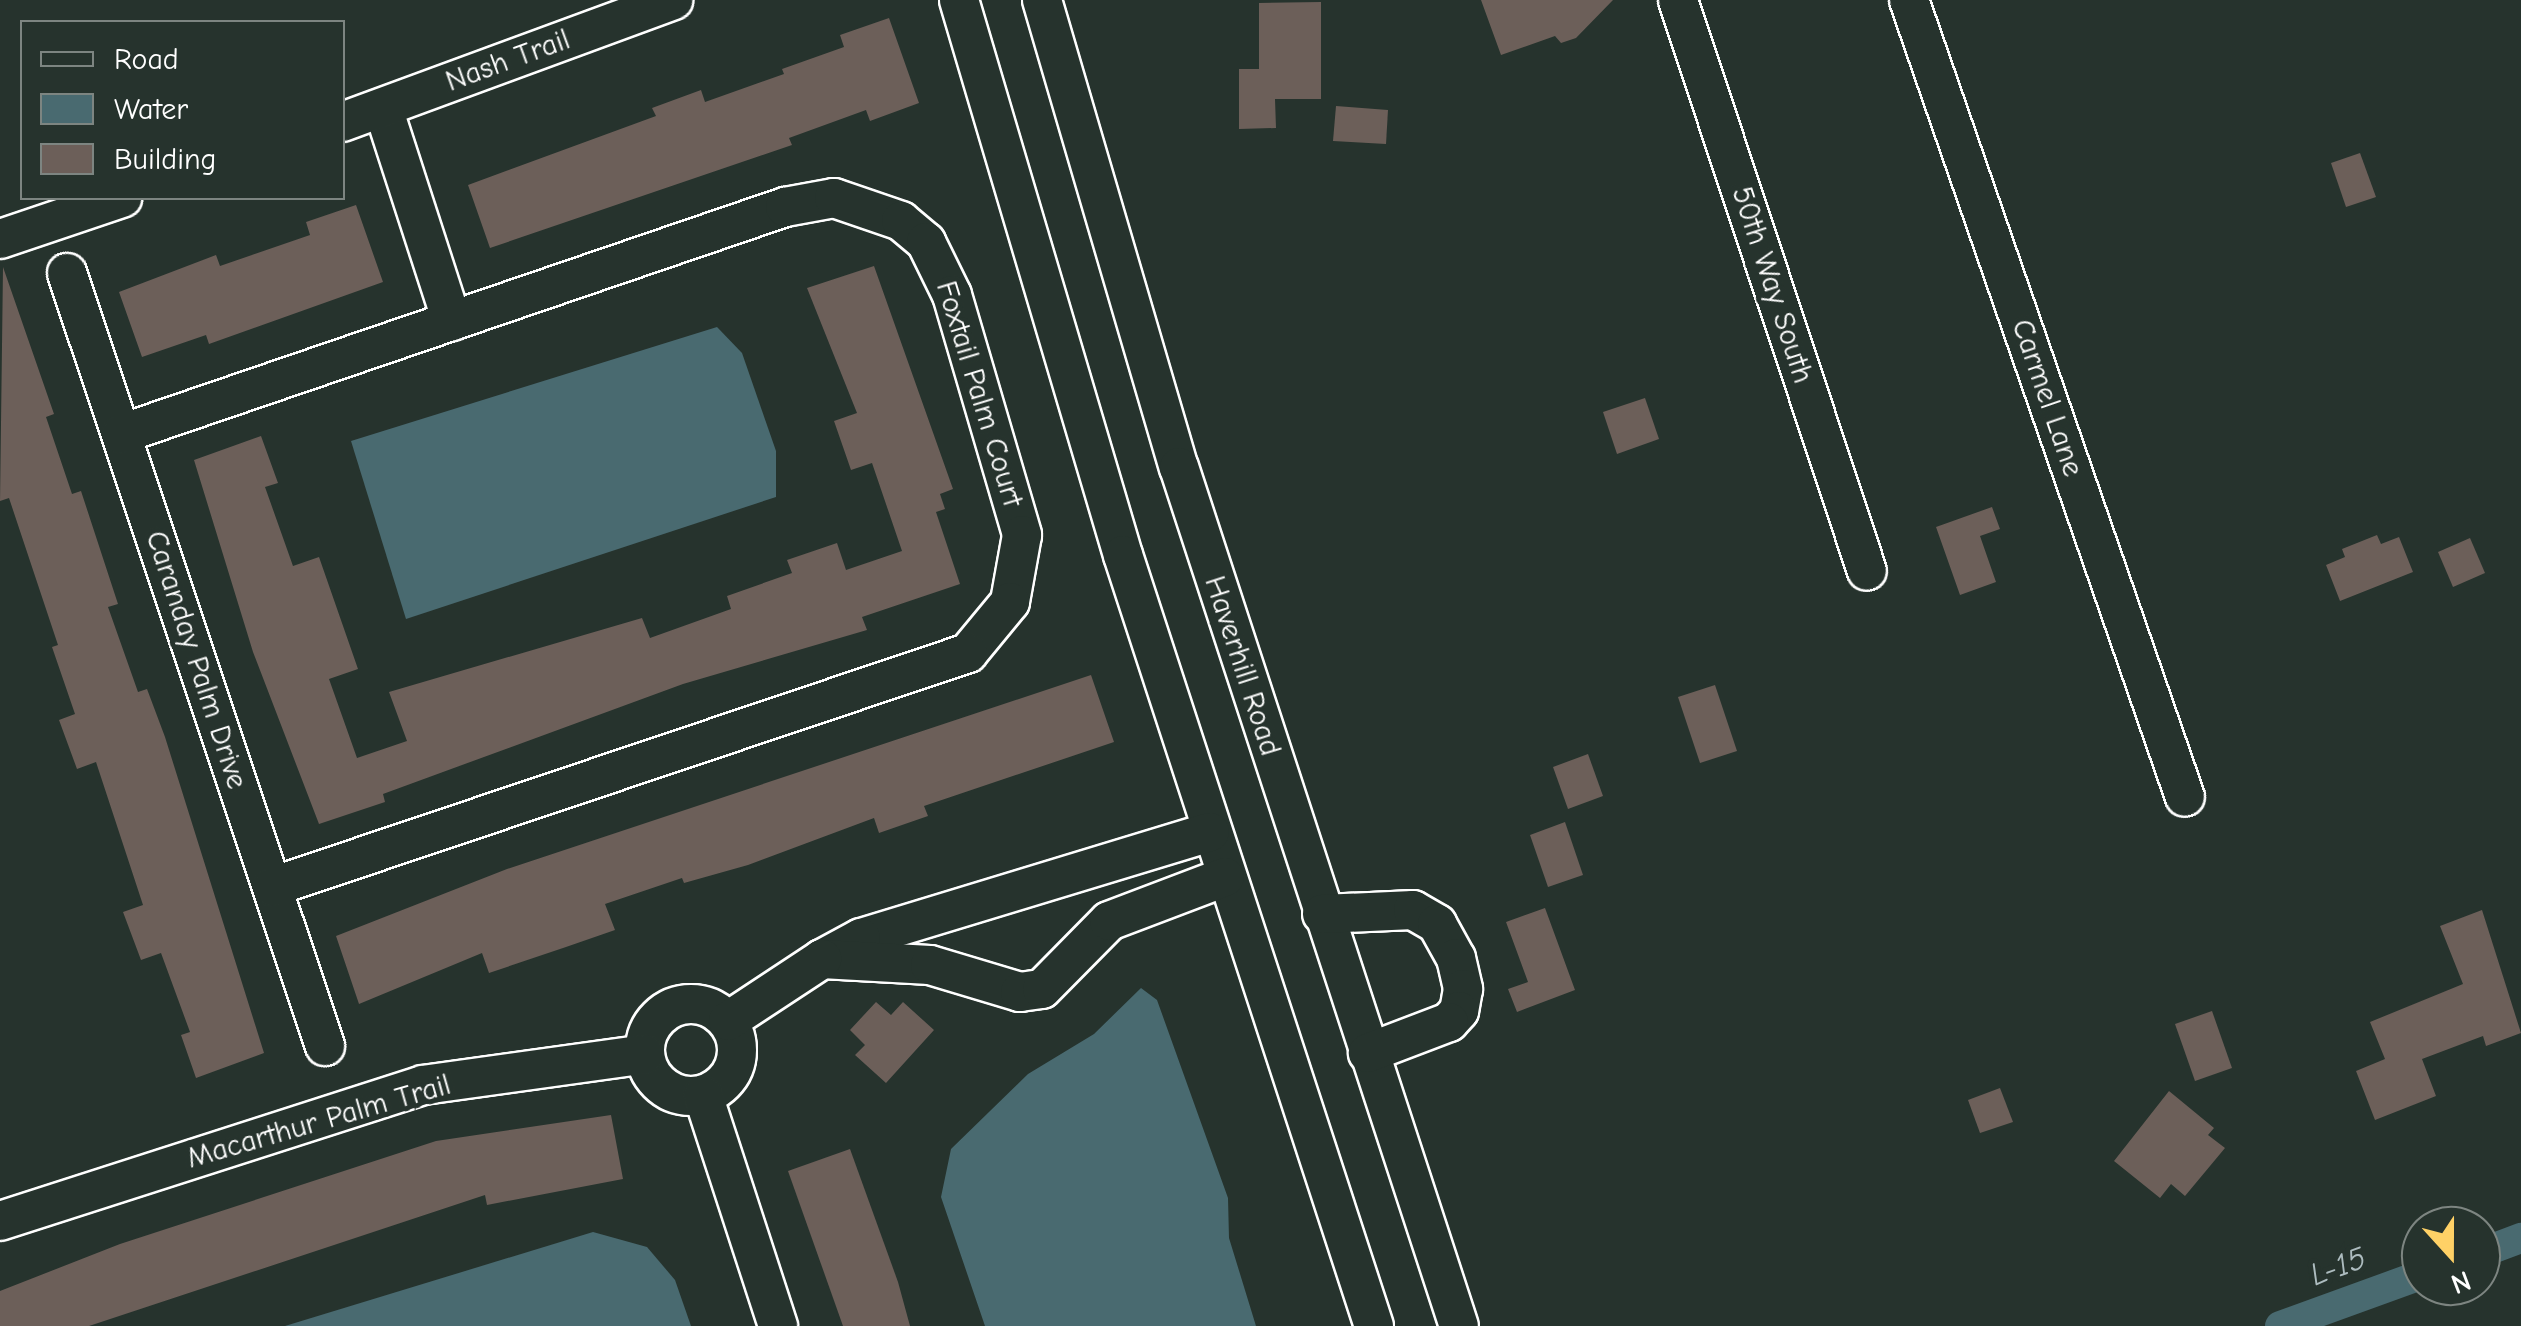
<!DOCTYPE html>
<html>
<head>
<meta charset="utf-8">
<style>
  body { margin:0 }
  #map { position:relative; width:2521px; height:1326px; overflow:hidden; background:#26332d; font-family:"Comic Neue",sans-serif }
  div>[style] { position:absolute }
  .water>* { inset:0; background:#496a70 }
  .canal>* { height:30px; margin:-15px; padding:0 15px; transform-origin:15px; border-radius:15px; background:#496a70 }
  .building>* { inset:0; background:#6c5f59 }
  .roads { filter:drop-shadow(2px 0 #fff) drop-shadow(-2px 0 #fff) drop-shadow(0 2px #fff) drop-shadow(0 -2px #fff) }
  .minor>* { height:38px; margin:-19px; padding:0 19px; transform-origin:19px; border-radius:19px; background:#26332d }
  .minor>.ring { margin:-19px; padding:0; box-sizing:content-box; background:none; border:38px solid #26332d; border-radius:50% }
  span { translate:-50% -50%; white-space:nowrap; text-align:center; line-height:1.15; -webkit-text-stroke:10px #26332d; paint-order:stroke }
  .street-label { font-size:30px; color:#fff }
  .water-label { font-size:32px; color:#adbcbf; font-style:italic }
  .legend { position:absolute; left:20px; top:20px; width:325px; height:180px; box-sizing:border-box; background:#26332d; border:2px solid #7d8581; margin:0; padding:12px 18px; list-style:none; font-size:30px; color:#fff }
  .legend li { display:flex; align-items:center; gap:20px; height:50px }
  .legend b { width:50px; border:2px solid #7d8581 }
  .north { position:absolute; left:2401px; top:1206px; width:100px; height:100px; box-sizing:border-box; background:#26332d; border:2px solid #7d8581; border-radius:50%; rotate:159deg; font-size:28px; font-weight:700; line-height:40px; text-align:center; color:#fff }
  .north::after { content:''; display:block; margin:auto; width:35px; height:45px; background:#ffd166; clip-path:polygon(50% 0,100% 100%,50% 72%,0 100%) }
</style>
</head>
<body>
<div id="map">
  <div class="water">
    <i style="clip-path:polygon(717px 327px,742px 353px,776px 451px,776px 497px,406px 619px,351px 441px)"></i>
    <i style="clip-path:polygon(1141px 988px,1157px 1000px,1228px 1198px,1229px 1238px,1256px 1326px,985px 1326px,941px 1197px,951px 1149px,1028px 1074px,1094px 1034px)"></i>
    <i style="clip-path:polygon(593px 1232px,647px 1247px,675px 1280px,691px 1326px,285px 1326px)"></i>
  </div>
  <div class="canal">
    <i style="left:2481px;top:1253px;width:43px;rotate:-20.6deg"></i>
    <i style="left:2280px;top:1326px;width:150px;rotate:-19.9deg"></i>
  </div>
  <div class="building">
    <i style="clip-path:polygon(1481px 0,1613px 0,1576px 38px,1561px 43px,1555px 36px,1501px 55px)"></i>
    <i style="clip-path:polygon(1321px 2px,1321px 99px,1275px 99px,1276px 128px,1239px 129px,1239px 69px,1259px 69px,1259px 3px)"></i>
    <i style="clip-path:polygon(889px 18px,919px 103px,870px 121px,866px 110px,789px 138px,792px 145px,490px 248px,468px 185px,656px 116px,652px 108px,701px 90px,705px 102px,784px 74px,782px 69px,844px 47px,840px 35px)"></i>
    <i style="clip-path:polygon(1336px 106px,1388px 110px,1386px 144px,1333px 141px)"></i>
    <i style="clip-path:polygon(2360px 153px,2376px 197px,2346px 207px,2331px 163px)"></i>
    <i style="clip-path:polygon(356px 205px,383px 282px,209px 344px,206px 335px,142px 357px,119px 292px,216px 255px,220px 266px,310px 235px,306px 222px)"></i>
    <i style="clip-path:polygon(874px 266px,953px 489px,940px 494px,945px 509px,936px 512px,960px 584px,862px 617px,867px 630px,683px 684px,383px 794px,385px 802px,319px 824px,253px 652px,194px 460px,261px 436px,278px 483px,265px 487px,293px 566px,319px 557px,358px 669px,329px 679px,357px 758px,407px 741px,389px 692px,642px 618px,650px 638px,731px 609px,727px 596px,792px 573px,787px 560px,837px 543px,846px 570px,902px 551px,872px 463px,851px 470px,834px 421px,857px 413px,807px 288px)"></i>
    <i style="clip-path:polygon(3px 267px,54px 414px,46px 417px,72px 494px,81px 491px,118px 604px,108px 607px,138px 692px,147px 689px,165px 737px,264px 1053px,196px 1078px,181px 1035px,190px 1032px,161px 953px,141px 960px,123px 912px,143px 905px,96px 762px,77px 769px,59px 720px,75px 714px,52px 647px,58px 645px,9px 498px,0 501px)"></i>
    <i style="clip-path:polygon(1645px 398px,1659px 439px,1617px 454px,1603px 412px)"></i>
    <i style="clip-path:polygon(1992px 507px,2000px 529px,1980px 536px,1996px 582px,1960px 595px,1936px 527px)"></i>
    <i style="clip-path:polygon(2377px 535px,2381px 544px,2399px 537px,2413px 572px,2340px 601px,2326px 565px,2345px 557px,2342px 549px)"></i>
    <i style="clip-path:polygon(2470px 538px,2485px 573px,2453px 587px,2438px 552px)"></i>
    <i style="clip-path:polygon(1091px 675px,1114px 742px,924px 806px,928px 816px,879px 833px,874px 818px,748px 865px,684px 883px,682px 878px,605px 904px,615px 930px,566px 947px,489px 973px,482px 953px,359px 1004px,336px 936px,507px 869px)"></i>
    <i style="clip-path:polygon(1715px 685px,1737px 751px,1700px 763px,1678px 697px)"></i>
    <i style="clip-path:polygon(1588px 754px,1603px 796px,1568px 809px,1553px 767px)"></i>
    <i style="clip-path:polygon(1565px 822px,1583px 875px,1548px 887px,1530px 835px)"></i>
    <i style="clip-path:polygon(1545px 908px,1575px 990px,1517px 1012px,1508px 989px,1528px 982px,1506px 922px)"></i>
    <i style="clip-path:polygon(2482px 910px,2521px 1033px,2486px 1046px,2483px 1036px,2422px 1059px,2436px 1096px,2375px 1120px,2356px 1071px,2385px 1059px,2370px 1022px,2463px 984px,2440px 926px)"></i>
    <i style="clip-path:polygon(876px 1002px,891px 1015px,903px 1002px,934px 1030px,886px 1083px,855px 1055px,865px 1045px,850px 1030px)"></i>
    <i style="clip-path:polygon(2212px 1011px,2232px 1068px,2195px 1081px,2175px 1024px)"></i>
    <i style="clip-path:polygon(2000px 1088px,2013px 1122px,1980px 1133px,1968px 1100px)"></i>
    <i style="clip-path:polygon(2169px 1091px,2214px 1128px,2208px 1135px,2225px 1148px,2185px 1196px,2171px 1184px,2160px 1198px,2114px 1161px)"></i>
    <i style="clip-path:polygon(611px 1115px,623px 1179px,487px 1205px,485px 1195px,89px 1326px,0 1326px,0 1291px,120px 1244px,436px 1141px)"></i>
    <i style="clip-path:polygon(850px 1149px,898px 1282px,910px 1326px,843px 1326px,788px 1171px)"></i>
  </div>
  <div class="roads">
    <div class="minor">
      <i style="left:959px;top:0;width:579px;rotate:73.54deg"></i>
      <i style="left:1123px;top:555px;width:811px;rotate:71.97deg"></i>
      <i style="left:1042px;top:0;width:487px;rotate:73.7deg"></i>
      <i style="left:1179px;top:467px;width:903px;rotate:71.95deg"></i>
      <i style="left:1678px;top:0;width:601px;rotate:71.69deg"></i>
      <i style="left:1909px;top:0;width:843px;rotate:70.9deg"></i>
      <i style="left:383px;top:108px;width:224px;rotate:72.1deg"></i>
      <i style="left:342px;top:122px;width:353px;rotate:-20.2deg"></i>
      <i style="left:0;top:239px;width:129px;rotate:-18.6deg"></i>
      <i style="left:67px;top:273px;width:815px;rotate:71.54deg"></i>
      <i style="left:121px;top:434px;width:702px;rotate:-18.87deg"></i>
      <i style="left:785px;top:207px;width:50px;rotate:-10.4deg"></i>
      <i style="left:834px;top:198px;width:71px;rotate:18.9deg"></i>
      <i style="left:901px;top:221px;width:33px;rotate:40deg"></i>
      <i style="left:926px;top:242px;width:59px;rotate:63.9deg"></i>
      <i style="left:952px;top:295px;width:250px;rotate:73.7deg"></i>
      <i style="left:1022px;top:535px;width:68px;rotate:100.2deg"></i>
      <i style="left:1010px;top:602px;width:66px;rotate:129.5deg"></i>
      <i style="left:968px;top:653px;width:734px;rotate:161.42deg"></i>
      <i style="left:1210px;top:832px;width:365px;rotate:163.1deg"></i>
      <i style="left:861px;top:938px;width:44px;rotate:151.7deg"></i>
      <i style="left:822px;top:959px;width:108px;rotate:3.2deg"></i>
      <i style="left:930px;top:965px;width:94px;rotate:16.7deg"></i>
      <i style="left:1020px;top:992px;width:22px;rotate:-8deg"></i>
      <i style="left:1042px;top:989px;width:95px;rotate:-45.4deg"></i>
      <i style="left:1109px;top:921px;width:124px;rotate:-20.8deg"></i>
      <i style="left:1322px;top:914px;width:91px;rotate:-2.5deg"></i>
      <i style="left:1413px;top:910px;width:28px;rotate:30deg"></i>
      <i style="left:1437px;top:924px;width:39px;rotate:61deg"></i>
      <i style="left:1456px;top:958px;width:32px;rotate:77deg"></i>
      <i style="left:1463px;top:989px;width:22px;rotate:100deg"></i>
      <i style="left:1459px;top:1011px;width:15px;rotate:132deg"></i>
      <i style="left:1449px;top:1022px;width:87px;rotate:159.1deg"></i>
      <i class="ring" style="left:645px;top:1004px;width:54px;height:54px"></i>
      <i style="left:728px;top:1021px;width:113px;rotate:-33.4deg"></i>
      <i style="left:703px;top:1095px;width:243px;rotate:72deg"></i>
      <i style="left:0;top:1221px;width:444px;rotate:-17.8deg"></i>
      <i style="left:423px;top:1085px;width:224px;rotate:-7.9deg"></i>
    </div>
  </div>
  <div class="street-label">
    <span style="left:508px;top:61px;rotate:-20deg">Nash Trail</span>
    <span style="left:1772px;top:285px;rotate:72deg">50th Way South</span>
    <span style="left:979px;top:394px;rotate:73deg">Foxtail Palm Court</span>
    <span style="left:2047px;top:398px;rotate:71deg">Carmel Lane</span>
    <span style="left:196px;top:660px;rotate:72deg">Caranday Palm Drive</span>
    <span style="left:1242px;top:666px;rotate:72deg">Haverhill Road</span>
    <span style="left:319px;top:1122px;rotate:-16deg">Macarthur Palm Trail</span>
  </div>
  <div class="water-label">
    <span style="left:2338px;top:1267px;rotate:-20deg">L-15</span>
  </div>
  <ul class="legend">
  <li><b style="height:12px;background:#26332d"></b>Road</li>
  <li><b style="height:28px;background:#496a70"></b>Water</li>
  <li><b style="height:28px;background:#6c5f59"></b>Building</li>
  </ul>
  <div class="north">N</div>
</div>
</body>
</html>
